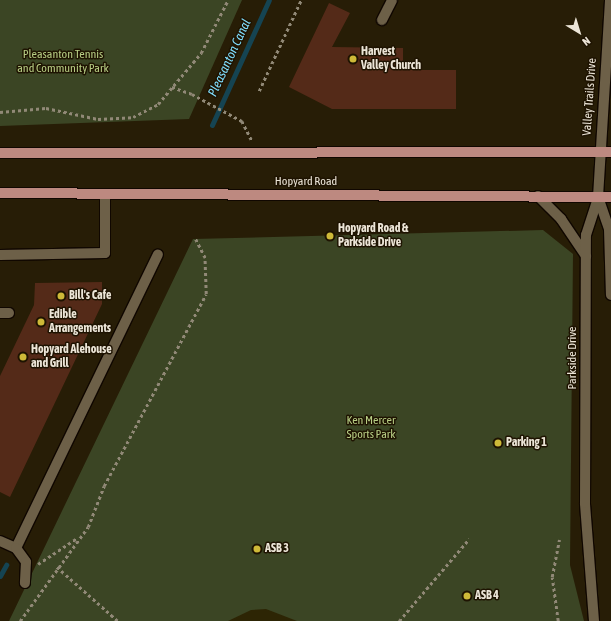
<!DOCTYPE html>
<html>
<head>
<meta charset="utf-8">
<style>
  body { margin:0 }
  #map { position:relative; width:611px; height:621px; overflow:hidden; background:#271d06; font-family:"Asap Condensed",sans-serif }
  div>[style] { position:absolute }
  .green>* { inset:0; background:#3b4524 }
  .sand>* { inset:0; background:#2d2504 }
  .stream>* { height:5px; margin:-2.5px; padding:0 2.5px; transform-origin:2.5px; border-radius:2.5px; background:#154452 }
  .building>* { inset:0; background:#542a18 }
  .path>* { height:2.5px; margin-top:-1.25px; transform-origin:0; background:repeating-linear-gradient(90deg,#918977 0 3px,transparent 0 6px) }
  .roads { filter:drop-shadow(1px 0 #100700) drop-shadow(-1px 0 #100700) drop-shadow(0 1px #100700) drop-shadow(0 -1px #100700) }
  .minor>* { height:10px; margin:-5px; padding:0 5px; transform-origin:5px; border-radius:5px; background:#6d6048 }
  .major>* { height:10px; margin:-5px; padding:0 5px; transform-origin:5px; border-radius:5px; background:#bd8980 }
  .dots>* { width:11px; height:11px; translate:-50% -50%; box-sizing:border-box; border:2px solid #1e1301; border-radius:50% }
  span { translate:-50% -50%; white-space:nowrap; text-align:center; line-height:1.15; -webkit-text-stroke:3px #1e1301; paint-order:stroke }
  .poi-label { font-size:12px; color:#ece5d7; font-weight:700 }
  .left { translate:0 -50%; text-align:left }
  .park-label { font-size:12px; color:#b7cd84 }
  .street-label { font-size:12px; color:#ece5d7 }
  .water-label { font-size:13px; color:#81dffe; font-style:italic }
  .north { position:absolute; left:559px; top:12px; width:40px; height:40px; -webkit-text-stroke:3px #1e1301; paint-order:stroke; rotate:142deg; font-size:11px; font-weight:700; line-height:16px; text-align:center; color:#ece5d7 }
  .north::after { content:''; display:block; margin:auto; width:14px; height:18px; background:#ece5d7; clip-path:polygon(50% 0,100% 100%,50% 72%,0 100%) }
</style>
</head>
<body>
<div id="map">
  <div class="green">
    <i style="clip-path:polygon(0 0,242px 0,189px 119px,0 126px)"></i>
    <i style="clip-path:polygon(543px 230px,573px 254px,570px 565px,584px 621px,9px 621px,193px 239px)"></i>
  </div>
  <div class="sand">
    <i style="clip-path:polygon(266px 609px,297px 621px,228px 621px,251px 610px)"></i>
  </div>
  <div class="stream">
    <i style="left:212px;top:125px;width:137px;rotate:-65.5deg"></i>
    <i style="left:0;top:576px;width:13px;rotate:-61deg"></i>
  </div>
  <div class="building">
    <i style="clip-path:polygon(329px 3px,350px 13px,332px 47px,403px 48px,403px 70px,456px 70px,456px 109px,332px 109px,289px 87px)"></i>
    <i style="clip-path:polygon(102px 282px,102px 304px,10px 497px,0 492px,0 376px,34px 305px,35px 283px)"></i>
  </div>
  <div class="path">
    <i style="left:172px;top:87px;width:21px;rotate:19deg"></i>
    <i style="left:192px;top:94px;width:57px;rotate:28.4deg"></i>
    <i style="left:242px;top:121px;width:22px;rotate:63deg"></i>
    <i style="left:259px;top:91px;width:100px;rotate:-65.2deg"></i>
    <i style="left:0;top:112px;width:46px;rotate:-5deg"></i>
    <i style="left:46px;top:108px;width:53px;rotate:11.9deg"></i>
    <i style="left:98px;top:119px;width:35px;rotate:-3deg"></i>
    <i style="left:133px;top:117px;width:28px;rotate:-27deg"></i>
    <i style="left:158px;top:104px;width:67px;rotate:-49.9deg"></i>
    <i style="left:201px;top:53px;width:59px;rotate:-63deg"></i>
    <i style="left:38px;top:564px;width:47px;rotate:-33.7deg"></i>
    <i style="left:57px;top:567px;width:81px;rotate:41.5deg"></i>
    <i style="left:20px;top:621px;width:116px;rotate:-54.1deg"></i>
    <i style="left:88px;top:527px;width:44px;rotate:-68.7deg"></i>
    <i style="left:104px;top:486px;width:217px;rotate:-62deg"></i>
    <i style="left:206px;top:294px;width:36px;rotate:-92deg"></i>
    <i style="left:205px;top:258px;width:22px;rotate:-117deg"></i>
    <i style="left:399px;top:621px;width:108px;rotate:-49.5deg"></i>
    <i style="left:558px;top:621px;width:44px;rotate:-97.8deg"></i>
    <i style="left:552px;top:577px;width:38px;rotate:-79deg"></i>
  </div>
  <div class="roads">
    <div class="minor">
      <i style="left:382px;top:20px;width:22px;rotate:-63deg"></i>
      <i style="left:538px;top:196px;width:33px;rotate:45deg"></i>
      <i style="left:561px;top:219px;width:45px;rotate:56deg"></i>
      <i style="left:598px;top:197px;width:34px;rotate:71deg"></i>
      <i style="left:609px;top:229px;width:66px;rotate:88.3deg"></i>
      <i style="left:0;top:255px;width:105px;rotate:-1.1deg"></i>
      <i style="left:105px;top:253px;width:59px;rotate:-90deg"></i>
      <i style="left:0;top:313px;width:9px"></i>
      <i style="left:0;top:541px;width:17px;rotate:24deg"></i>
      <i style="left:16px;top:548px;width:326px;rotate:-64.2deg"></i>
      <i style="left:16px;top:548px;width:17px;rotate:54deg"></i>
      <i style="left:26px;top:562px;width:21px;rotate:93deg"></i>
      <i style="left:594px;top:621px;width:118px;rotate:-94.4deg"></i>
      <i style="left:585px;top:503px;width:268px;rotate:-89.8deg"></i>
      <i style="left:586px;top:235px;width:40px;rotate:-72deg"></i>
      <i style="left:598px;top:197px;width:197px;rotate:-86.5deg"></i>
    </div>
    <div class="major">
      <i style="left:0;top:153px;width:611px;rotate:-0.09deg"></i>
      <i style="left:0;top:193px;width:611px;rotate:0.38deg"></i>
    </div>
  </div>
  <div class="dots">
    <i style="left:353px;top:59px;background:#ceb938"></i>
    <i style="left:330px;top:236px;background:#ceb938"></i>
    <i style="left:61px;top:296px;background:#ceb938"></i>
    <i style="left:41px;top:322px;background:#ceb938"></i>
    <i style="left:23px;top:357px;background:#ceb938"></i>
    <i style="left:498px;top:443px;background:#ceb938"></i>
    <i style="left:257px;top:549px;background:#ceb938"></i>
    <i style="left:467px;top:596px;background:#ceb938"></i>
  </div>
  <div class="poi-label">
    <span class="left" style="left:361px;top:59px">Harvest<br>Valley Church</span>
    <span class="left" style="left:338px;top:236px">Hopyard Road &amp;<br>Parkside Drive</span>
    <span class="left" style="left:69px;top:296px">Bill's Cafe</span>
    <span class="left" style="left:49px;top:322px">Edible<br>Arrangements</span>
    <span class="left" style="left:31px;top:357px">Hopyard Alehouse<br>and Grill</span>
    <span class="left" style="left:506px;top:443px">Parking 1</span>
    <span class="left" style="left:265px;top:549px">ASB 3</span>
    <span class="left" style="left:475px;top:596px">ASB 4</span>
  </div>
  <div class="park-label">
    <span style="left:63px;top:62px">Pleasanton Tennis<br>and Community Park</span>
    <span style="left:371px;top:428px">Ken Mercer<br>Sports Park</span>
  </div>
  <div class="street-label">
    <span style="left:590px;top:97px;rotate:-86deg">Valley Trails Drive</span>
    <span style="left:306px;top:182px">Hopyard Road</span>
    <span style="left:573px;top:358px;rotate:-90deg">Parkside Drive</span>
  </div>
  <div class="water-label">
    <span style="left:230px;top:58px;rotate:-65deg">Pleasanton Canal</span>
  </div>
  <div class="north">N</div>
</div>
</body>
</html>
